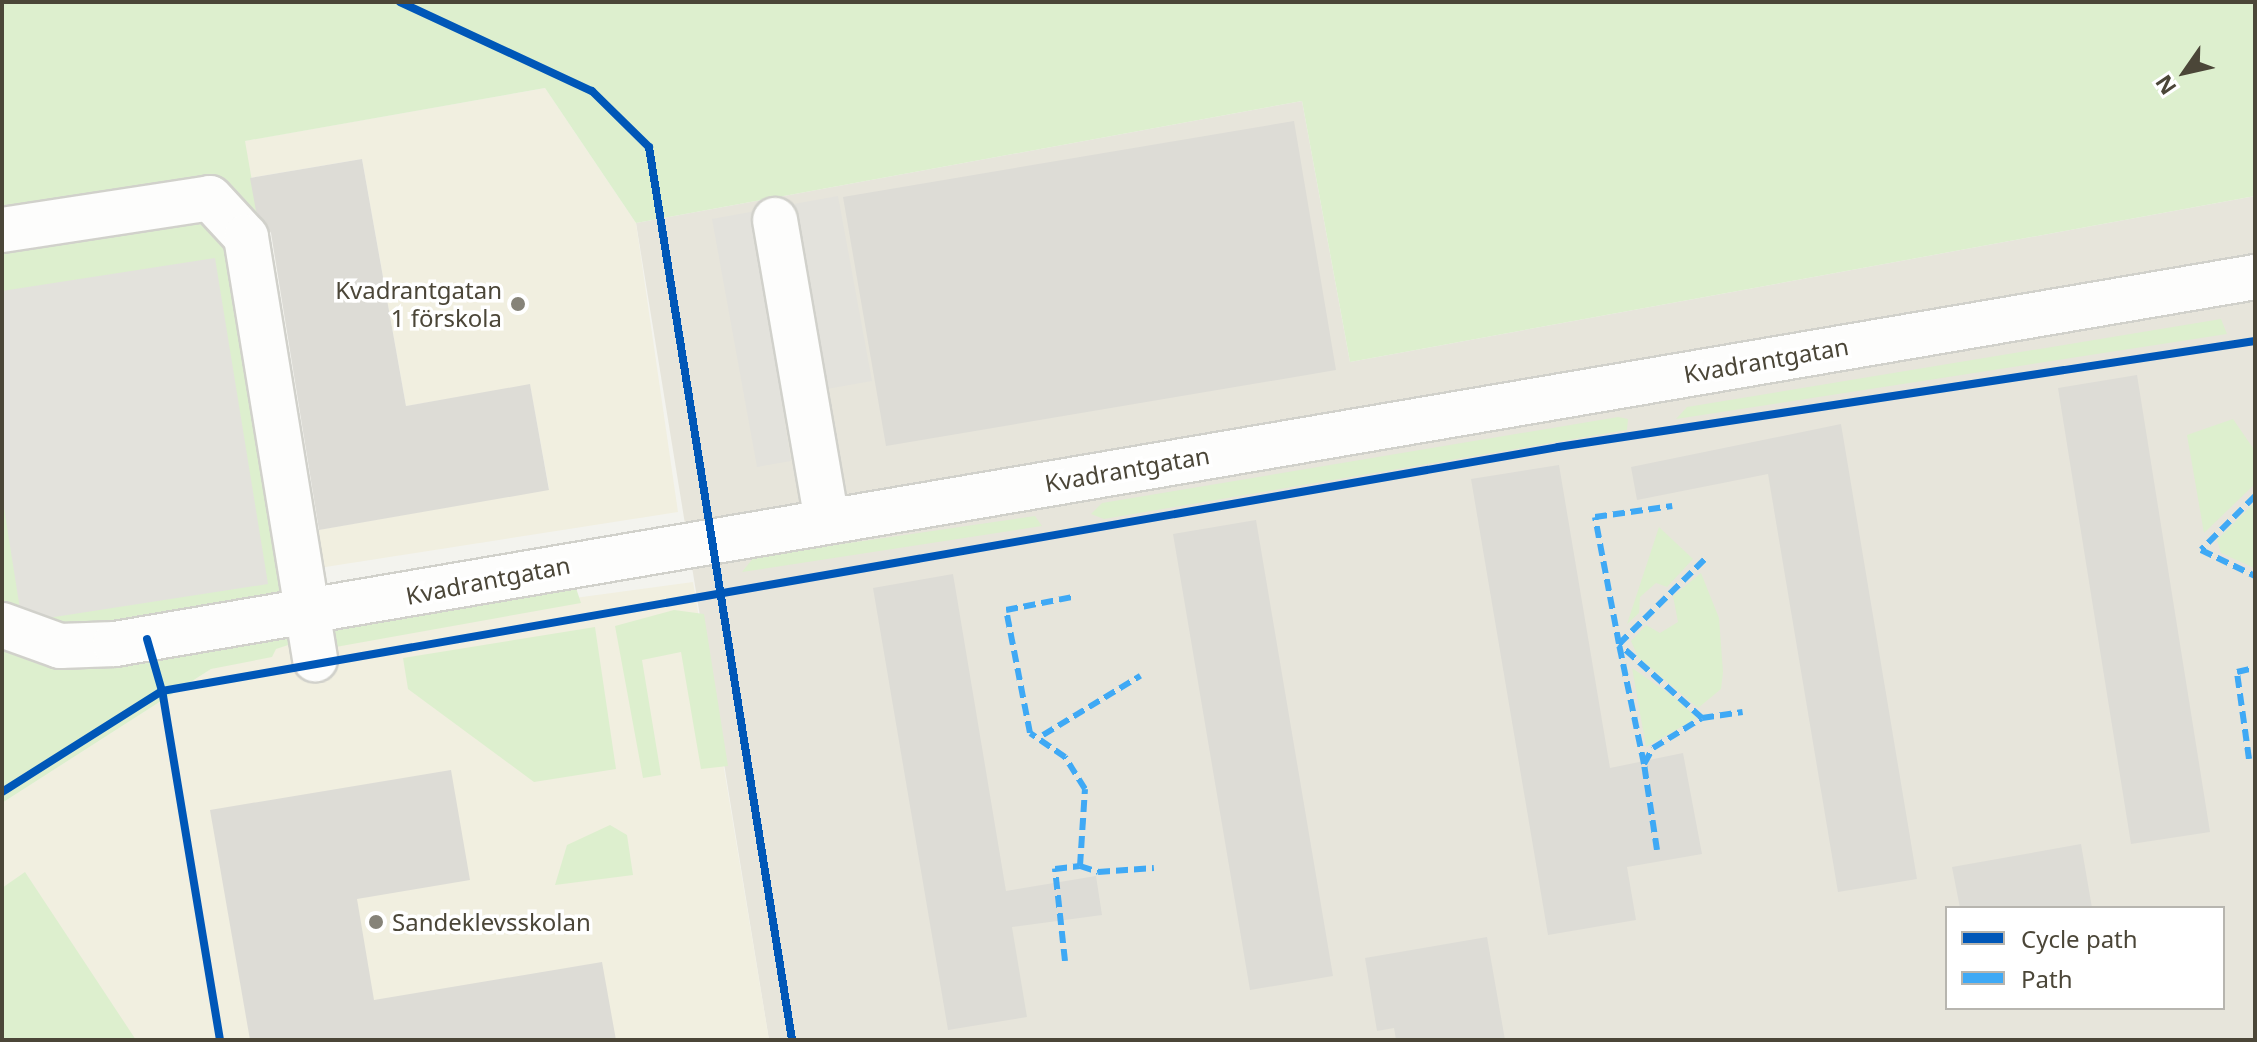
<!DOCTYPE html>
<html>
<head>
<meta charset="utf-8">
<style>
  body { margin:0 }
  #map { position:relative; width:2257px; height:1042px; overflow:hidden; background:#f3f3ee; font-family:"Noto Sans",sans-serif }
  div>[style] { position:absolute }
  .residential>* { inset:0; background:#e7e5db }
  .education>* { inset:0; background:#f1efe0 }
  .green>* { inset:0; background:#ddefce }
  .parking>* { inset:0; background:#e3e2dc }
  .building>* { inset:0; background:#dddcd6 }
  .roads { filter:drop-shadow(2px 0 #d1d1cb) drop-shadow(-2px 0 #d1d1cb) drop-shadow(0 2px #d1d1cb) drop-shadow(0 -2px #d1d1cb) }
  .minor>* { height:44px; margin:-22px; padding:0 22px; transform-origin:22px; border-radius:22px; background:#fdfdfc }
  .quiet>* { height:6px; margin-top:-3px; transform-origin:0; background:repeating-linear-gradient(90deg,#3fa9f5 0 12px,transparent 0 18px) }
  .cycleway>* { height:8px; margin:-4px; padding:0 4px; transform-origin:4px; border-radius:4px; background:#0057b8 }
  .dots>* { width:22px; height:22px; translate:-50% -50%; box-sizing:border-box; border:4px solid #fff; border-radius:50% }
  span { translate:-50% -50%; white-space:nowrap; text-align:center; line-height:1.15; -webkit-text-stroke:7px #fff; paint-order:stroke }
  .poi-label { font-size:24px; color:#4b4638 }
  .right { translate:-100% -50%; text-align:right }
  .left { translate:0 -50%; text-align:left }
  .street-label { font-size:24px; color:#4b4638 }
  .frame { position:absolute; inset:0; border:4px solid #4b4638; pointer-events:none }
  .legend { position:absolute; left:1945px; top:906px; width:280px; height:104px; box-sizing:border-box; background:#fff; border:2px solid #b7b5af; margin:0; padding:10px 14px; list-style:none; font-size:24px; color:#4b4638 }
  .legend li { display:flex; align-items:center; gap:16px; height:40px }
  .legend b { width:40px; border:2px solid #b7b5af }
  .north { position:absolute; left:2145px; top:32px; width:80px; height:80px; -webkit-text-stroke:6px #fff; paint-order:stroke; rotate:236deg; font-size:22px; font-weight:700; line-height:32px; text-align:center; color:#4b4638 }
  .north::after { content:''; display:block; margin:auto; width:28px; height:36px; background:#4b4638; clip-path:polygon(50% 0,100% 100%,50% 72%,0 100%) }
</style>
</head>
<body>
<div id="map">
  <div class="residential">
    <i style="clip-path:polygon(evenodd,1302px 101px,1350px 362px,2255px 196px,2255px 1040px,769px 1040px,636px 223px,1302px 101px,1947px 908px,2223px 908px,2223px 1008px,1947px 1008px,1947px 908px)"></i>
  </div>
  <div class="education">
    <i style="clip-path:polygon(545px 88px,636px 223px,678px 512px,319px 568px,312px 531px,549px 489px,530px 385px,406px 406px,362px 159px,250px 178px,244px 141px)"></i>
    <i style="clip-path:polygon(693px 582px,769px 1040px,2px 1040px,2px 803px,211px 669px,331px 631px)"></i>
  </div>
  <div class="green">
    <i style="clip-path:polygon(2px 2px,2255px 2px,2255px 196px,1350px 362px,1302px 101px,636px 223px,545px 88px,245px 141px,330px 627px,576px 588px,581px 603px,330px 648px,322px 634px,276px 649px,272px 657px,211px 669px,2px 803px)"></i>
    <i style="clip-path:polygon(2221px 319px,2227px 334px,1676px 419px,1687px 407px)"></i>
    <i style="clip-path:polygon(1618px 417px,1628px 419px,1627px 430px,1104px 519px,1091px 514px,1102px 503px)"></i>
    <i style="clip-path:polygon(2233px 419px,2255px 451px,2255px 484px,2204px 533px,2187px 435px)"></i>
    <i style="clip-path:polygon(2255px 502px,2255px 566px,2254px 568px,2221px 553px,2217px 540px)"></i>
    <i style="clip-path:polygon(1035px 516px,1042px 526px,742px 572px,754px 557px)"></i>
    <i style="clip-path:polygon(1659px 527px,1693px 559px,1667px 587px,1656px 583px,1640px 597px,1639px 613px,1627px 624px)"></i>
    <i style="clip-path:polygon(1701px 573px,1719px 618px,1723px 672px,1721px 689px,1698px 708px,1638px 657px,1631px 641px,1646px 625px,1660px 633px,1678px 622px,1673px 596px)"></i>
    <i style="clip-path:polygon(674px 610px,704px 614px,728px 766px,701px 769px,681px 652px,642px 660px,661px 775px,643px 778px,615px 626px)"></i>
    <i style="clip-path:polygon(595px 627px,616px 769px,534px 782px,408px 689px,403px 658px)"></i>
    <i style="clip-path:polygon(1632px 668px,1674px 697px,1697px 718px,1646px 747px)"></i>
    <i style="clip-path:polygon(610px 825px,627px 835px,633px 875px,555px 885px,567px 845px)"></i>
    <i style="clip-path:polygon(25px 872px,136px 1040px,2px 1040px,2px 888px)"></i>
  </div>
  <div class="parking">
    <i style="clip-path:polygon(838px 196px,872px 381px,781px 397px,791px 461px,757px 467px,712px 219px)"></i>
    <i style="clip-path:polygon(215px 258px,268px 584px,22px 622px,2px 495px,2px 291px)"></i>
  </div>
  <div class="building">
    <i style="clip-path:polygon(1294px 121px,1336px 370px,886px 446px,843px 197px)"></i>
    <i style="clip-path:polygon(362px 159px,406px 406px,530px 384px,549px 490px,319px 530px,271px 233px,256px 211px,250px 178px)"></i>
    <i style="clip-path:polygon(2137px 375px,2210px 832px,2131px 844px,2058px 388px)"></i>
    <i style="clip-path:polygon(1841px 424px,1917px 879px,1838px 892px,1768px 474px,1637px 500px,1631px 467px)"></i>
    <i style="clip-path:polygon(1559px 465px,1610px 768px,1683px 753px,1702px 854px,1627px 867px,1636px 920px,1548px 935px,1471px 479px)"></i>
    <i style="clip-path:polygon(1256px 520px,1333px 976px,1250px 990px,1173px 534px)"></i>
    <i style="clip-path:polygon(953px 574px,1006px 891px,1096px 876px,1102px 915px,1012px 927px,1027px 1017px,948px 1030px,873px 588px)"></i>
    <i style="clip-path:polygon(451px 770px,470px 880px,357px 899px,374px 1000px,602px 962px,616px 1040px,250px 1040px,210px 810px)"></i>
    <i style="clip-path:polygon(2081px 844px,2092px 908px,1960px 908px,1952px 867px)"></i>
    <i style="clip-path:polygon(1487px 937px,1505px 1040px,1396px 1040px,1394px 1028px,1377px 1031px,1365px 958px)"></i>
  </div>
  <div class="roads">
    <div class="minor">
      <i style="left:775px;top:220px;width:304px;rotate:80.2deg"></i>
      <i style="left:2px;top:230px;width:210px;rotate:-8.7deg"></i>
      <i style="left:210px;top:198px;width:53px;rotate:47.3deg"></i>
      <i style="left:246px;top:237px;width:428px;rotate:80.7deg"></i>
      <i style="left:2px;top:625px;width:62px;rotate:19.9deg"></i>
      <i style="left:60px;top:646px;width:55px;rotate:-2.1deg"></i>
      <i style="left:115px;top:644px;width:2171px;rotate:-9.73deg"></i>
    </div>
  </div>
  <div class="quiet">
    <i style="left:2255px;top:496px;width:76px;rotate:135deg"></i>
    <i style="left:2201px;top:550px;width:60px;rotate:25.7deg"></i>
    <i style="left:1702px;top:718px;width:41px;rotate:-8.3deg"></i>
    <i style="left:1043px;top:735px;width:114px;rotate:-31.3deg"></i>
    <i style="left:2249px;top:759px;width:88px;rotate:-97.9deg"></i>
    <i style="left:2237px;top:672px;width:18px;rotate:-13deg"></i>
    <i style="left:1644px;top:764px;width:123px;rotate:-101.8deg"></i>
    <i style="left:1619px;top:644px;width:125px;rotate:-44.7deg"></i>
    <i style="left:1657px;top:850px;width:87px;rotate:-98.6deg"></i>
    <i style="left:1644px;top:764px;width:18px;rotate:-61deg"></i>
    <i style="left:1653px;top:748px;width:57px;rotate:-31.5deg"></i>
    <i style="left:1702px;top:718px;width:111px;rotate:-138.3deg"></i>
    <i style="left:1619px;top:644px;width:129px;rotate:-100.7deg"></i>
    <i style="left:1595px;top:517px;width:78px;rotate:-8.1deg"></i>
    <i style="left:1080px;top:866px;width:19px;rotate:18deg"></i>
    <i style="left:1098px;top:872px;width:56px;rotate:-4.1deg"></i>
    <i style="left:1065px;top:961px;width:93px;rotate:-96.2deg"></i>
    <i style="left:1055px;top:869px;width:25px;rotate:-7deg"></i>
    <i style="left:1080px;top:866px;width:77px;rotate:-86.3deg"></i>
    <i style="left:1085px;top:789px;width:38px;rotate:-122deg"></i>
    <i style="left:1065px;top:757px;width:42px;rotate:-145.6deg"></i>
    <i style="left:1030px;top:733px;width:125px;rotate:-101deg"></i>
    <i style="left:1006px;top:610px;width:67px;rotate:-11.1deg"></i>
  </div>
  <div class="cycleway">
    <i style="left:400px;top:2px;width:212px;rotate:24.9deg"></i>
    <i style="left:592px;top:91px;width:80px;rotate:44.5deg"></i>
    <i style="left:649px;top:147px;width:904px;rotate:80.9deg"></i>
    <i style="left:2px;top:792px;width:189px;rotate:-32.3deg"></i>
    <i style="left:162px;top:691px;width:54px;rotate:-106.1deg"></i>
    <i style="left:220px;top:1040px;width:354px;rotate:-99.4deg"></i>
    <i style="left:162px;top:691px;width:1417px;rotate:-9.91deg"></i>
    <i style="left:1558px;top:447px;width:705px;rotate:-8.65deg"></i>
  </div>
  <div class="dots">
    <i style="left:518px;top:304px;background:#868378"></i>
    <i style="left:376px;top:922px;background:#868378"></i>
  </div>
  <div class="poi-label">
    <span class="right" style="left:502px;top:304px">Kvadrantgatan<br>1 förskola</span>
    <span class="left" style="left:392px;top:922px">Sandeklevsskolan</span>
  </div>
  <div class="street-label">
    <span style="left:1766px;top:360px;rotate:-10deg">Kvadrantgatan</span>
    <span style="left:1127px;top:469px;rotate:-10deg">Kvadrantgatan</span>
    <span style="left:488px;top:580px;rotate:-11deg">Kvadrantgatan</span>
  </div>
  <div class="frame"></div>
  <ul class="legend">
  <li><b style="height:10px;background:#0057b8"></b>Cycle path</li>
  <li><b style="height:10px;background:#3fa9f5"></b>Path</li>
  </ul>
  <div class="north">N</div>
</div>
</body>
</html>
